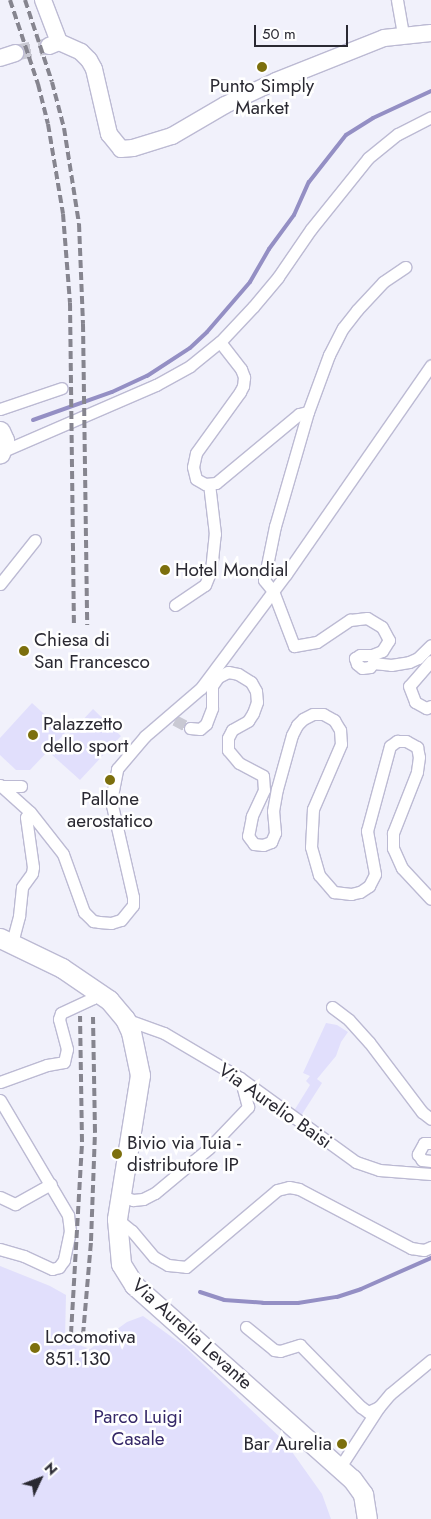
<!DOCTYPE html>
<html>
<head>
<meta charset="utf-8">
<style>
  body { margin:0 }
  #map { position:relative; width:431px; height:1519px; overflow:hidden; background:#f1f1fb; font-family:Jost,sans-serif }
  div>[style] { position:absolute }
  .green>* { inset:0; background:#e1dffc }
  .stream>* { height:4px; margin:-2px; padding:0 2px; transform-origin:2px; border-radius:2px; background:#948fc4 }
  .street-tunnel>* { height:11px; margin-top:-5.5px; transform-origin:0; background:repeating-linear-gradient(90deg,#c9c9d3 0 11px,transparent 0 16.5px) }
  .secondary-tunnel>* { height:16px; margin-top:-8px; transform-origin:0; background:repeating-linear-gradient(90deg,#c9c9d3 0 16px,transparent 0 24px) }
  .roads { filter:drop-shadow(1px 0 #bcbad3) drop-shadow(-1px 0 #bcbad3) drop-shadow(0 1px #bcbad3) drop-shadow(0 -1px #bcbad3) }
  .street>* { height:11px; margin:-5.5px; padding:0 5.5px; transform-origin:5.5px; border-radius:5.5px; background:#fff }
  .secondary>* { height:16px; margin:-8px; padding:0 8px; transform-origin:8px; border-radius:8px; background:#fff }
  .primary>* { height:19px; margin:-9.5px; padding:0 9.5px; transform-origin:9.5px; border-radius:9.5px; background:#fff }
  .rail>* { height:4px; margin-top:-2px; transform-origin:0; background:repeating-linear-gradient(90deg,#86858f 0 8px,transparent 0 12px) }
  .dots>* { width:14px; height:14px; translate:-50% -50%; box-sizing:border-box; border:2px solid #fff; border-radius:50% }
  span { translate:-50% -50%; white-space:nowrap; text-align:center; line-height:1.15; -webkit-text-stroke:5px #fff; paint-order:stroke }
  .poi-label { font-size:19px; color:#2a2932 }
  .left { translate:0 -50%; text-align:left }
  .right { translate:-100% -50%; text-align:right }
  .street-label { font-size:19px; color:#2a2932 }
  .park-label { font-size:19px; color:#352868 }
  .north { position:absolute; left:15px; top:1454px; width:50px; height:50px; -webkit-text-stroke:4px #fff; paint-order:stroke; rotate:47deg; font-size:14px; font-weight:700; line-height:20px; text-align:center; color:#2a2932 }
  .north::after { content:''; display:block; margin:auto; width:18px; height:22px; background:#2a2932; clip-path:polygon(50% 0,100% 100%,50% 72%,0 100%) }
  .scale { position:absolute; left:254px; top:25px; width:94px; height:22px; box-sizing:border-box; border:2px solid #2a2932; border-top:0; padding-left:6px; font-size:15px; line-height:18px; white-space:nowrap; color:#2a2932; -webkit-text-stroke:4px #fff; paint-order:stroke }
</style>
</head>
<body>
<div id="map">
  <div class="green">
    <i style="clip-path:polygon(32px 703px,65px 733px,30px 770px,16px 770px,0 755px,0 738px)"></i>
    <i style="clip-path:polygon(93px 709px,121px 736px,80px 780px,51px 754px)"></i>
    <i style="clip-path:polygon(326px 1023px,337px 1025px,348px 1032px,341px 1042px,336px 1056px,317px 1079px,322px 1083px,299px 1119px,292px 1114px,310px 1085px,306px 1081px,310px 1076px,303px 1073px)"></i>
    <i style="clip-path:polygon(0 1266px,50px 1286px,66px 1295px,65px 1340px,90px 1349px,127px 1322px,143px 1316px,184px 1346px,285px 1442px,322px 1494px,331px 1519px,0 1519px)"></i>
  </div>
  <div class="stream">
    <i style="left:33px;top:420px;width:84px;rotate:-19.5deg"></i>
    <i style="left:112px;top:392px;width:38px;rotate:-25deg"></i>
    <i style="left:147px;top:376px;width:51px;rotate:-33.1deg"></i>
    <i style="left:190px;top:348px;width:23px;rotate:-43deg"></i>
    <i style="left:207px;top:332px;width:66px;rotate:-49.3deg"></i>
    <i style="left:250px;top:282px;width:38px;rotate:-60deg"></i>
    <i style="left:269px;top:249px;width:42px;rotate:-53.7deg"></i>
    <i style="left:294px;top:215px;width:36px;rotate:-66deg"></i>
    <i style="left:309px;top:182px;width:60px;rotate:-51.8deg"></i>
    <i style="left:346px;top:135px;width:32px;rotate:-32deg"></i>
    <i style="left:373px;top:118px;width:64px;rotate:-25deg"></i>
    <i style="left:200px;top:1292px;width:25px;rotate:18deg"></i>
    <i style="left:224px;top:1300px;width:39px;rotate:4deg"></i>
    <i style="left:263px;top:1303px;width:35px"></i>
    <i style="left:298px;top:1303px;width:39px;rotate:-9deg"></i>
    <i style="left:337px;top:1297px;width:25px;rotate:-18deg"></i>
    <i style="left:361px;top:1289px;width:77px;rotate:-23.9deg"></i>
  </div>
  <div class="street-tunnel">
    <i style="left:175px;top:720px;width:17px;rotate:28deg"></i>
  </div>
  <div class="secondary-tunnel">
    <i style="left:15px;top:53px;width:35px;rotate:-12deg"></i>
  </div>
  <div class="roads">
    <div class="street">
      <i style="left:397px;top:0;width:36px;rotate:80deg"></i>
      <i style="left:220px;top:342px;width:34px;rotate:52deg"></i>
      <i style="left:241px;top:369px;width:9px;rotate:69deg"></i>
      <i style="left:244px;top:377px;width:9px;rotate:96deg"></i>
      <i style="left:243px;top:386px;width:7px;rotate:117deg"></i>
      <i style="left:240px;top:392px;width:75px;rotate:125.8deg"></i>
      <i style="left:196px;top:453px;width:14px;rotate:102deg"></i>
      <i style="left:193px;top:467px;width:12px;rotate:76deg"></i>
      <i style="left:196px;top:479px;width:10px;rotate:29deg"></i>
      <i style="left:205px;top:484px;width:11px;rotate:-5deg"></i>
      <i style="left:216px;top:483px;width:108px;rotate:-39.7deg"></i>
      <i style="left:299px;top:414px;width:9px;rotate:-13deg"></i>
      <i style="left:308px;top:412px;width:119px;rotate:106.1deg"></i>
      <i style="left:275px;top:526px;width:55px;rotate:101.5deg"></i>
      <i style="left:264px;top:580px;width:14px;rotate:51deg"></i>
      <i style="left:273px;top:591px;width:59px;rotate:69.1deg"></i>
      <i style="left:294px;top:646px;width:23px;rotate:-10deg"></i>
      <i style="left:317px;top:642px;width:40px;rotate:-34deg"></i>
      <i style="left:350px;top:620px;width:17px;rotate:-7deg"></i>
      <i style="left:367px;top:618px;width:17px;rotate:31deg"></i>
      <i style="left:382px;top:627px;width:15px;rotate:62deg"></i>
      <i style="left:389px;top:640px;width:13px;rotate:122deg"></i>
      <i style="left:382px;top:651px;width:11px;rotate:158deg"></i>
      <i style="left:372px;top:655px;width:12px;rotate:180deg"></i>
      <i style="left:360px;top:655px;width:6px;rotate:149deg"></i>
      <i style="left:355px;top:658px;width:6px;rotate:72deg"></i>
      <i style="left:357px;top:664px;width:6px;rotate:39deg"></i>
      <i style="left:362px;top:668px;width:8px;rotate:-7deg"></i>
      <i style="left:370px;top:667px;width:5px;rotate:-53deg"></i>
      <i style="left:373px;top:663px;width:18px;rotate:6deg"></i>
      <i style="left:391px;top:665px;width:18px;rotate:-9deg"></i>
      <i style="left:409px;top:662px;width:10px;rotate:-24deg"></i>
      <i style="left:418px;top:658px;width:18px;rotate:-45deg"></i>
      <i style="left:0;top:409px;width:65px;rotate:-18.7deg"></i>
      <i style="left:308px;top:412px;width:61px;rotate:-69.8deg"></i>
      <i style="left:329px;top:355px;width:30px;rotate:-63deg"></i>
      <i style="left:343px;top:328px;width:23px;rotate:-52deg"></i>
      <i style="left:357px;top:310px;width:38px;rotate:-47deg"></i>
      <i style="left:383px;top:282px;width:27px;rotate:-34deg"></i>
      <i style="left:1px;top:452px;width:169px;rotate:-23.4deg"></i>
      <i style="left:156px;top:385px;width:39px;rotate:-29deg"></i>
      <i style="left:190px;top:366px;width:38px;rotate:-39deg"></i>
      <i style="left:220px;top:342px;width:48px;rotate:-46.7deg"></i>
      <i style="left:253px;top:307px;width:39px;rotate:-50deg"></i>
      <i style="left:278px;top:277px;width:58px;rotate:-55.5deg"></i>
      <i style="left:311px;top:229px;width:91px;rotate:-51.2deg"></i>
      <i style="left:368px;top:158px;width:38px;rotate:-39deg"></i>
      <i style="left:398px;top:134px;width:37px;rotate:-27deg"></i>
      <i style="left:0;top:584px;width:56px;rotate:-51.5deg"></i>
      <i style="left:175px;top:605px;width:36px;rotate:-34deg"></i>
      <i style="left:205px;top:585px;width:16px;rotate:-68deg"></i>
      <i style="left:211px;top:570px;width:36px;rotate:-84deg"></i>
      <i style="left:215px;top:534px;width:50px;rotate:-96.8deg"></i>
      <i style="left:431px;top:661px;width:33px;rotate:131deg"></i>
      <i style="left:409px;top:686px;width:17px;rotate:69deg"></i>
      <i style="left:415px;top:702px;width:13px;rotate:29deg"></i>
      <i style="left:426px;top:708px;width:5px;rotate:-22deg"></i>
      <i style="left:190px;top:728px;width:10px;rotate:6deg"></i>
      <i style="left:200px;top:729px;width:8px;rotate:-40deg"></i>
      <i style="left:206px;top:724px;width:17px;rotate:-69deg"></i>
      <i style="left:212px;top:708px;width:22px;rotate:-90deg"></i>
      <i style="left:212px;top:686px;width:11px;rotate:-56deg"></i>
      <i style="left:218px;top:677px;width:11px;rotate:-27deg"></i>
      <i style="left:228px;top:672px;width:10px;rotate:11deg"></i>
      <i style="left:238px;top:674px;width:15px;rotate:32deg"></i>
      <i style="left:251px;top:682px;width:10px;rotate:61deg"></i>
      <i style="left:256px;top:691px;width:11px;rotate:85deg"></i>
      <i style="left:257px;top:702px;width:12px;rotate:110deg"></i>
      <i style="left:253px;top:713px;width:9px;rotate:122deg"></i>
      <i style="left:248px;top:721px;width:18px;rotate:151deg"></i>
      <i style="left:232px;top:730px;width:9px;rotate:117deg"></i>
      <i style="left:228px;top:738px;width:12px;rotate:90deg"></i>
      <i style="left:228px;top:750px;width:17px;rotate:50deg"></i>
      <i style="left:239px;top:763px;width:27px;rotate:28deg"></i>
      <i style="left:263px;top:776px;width:14px;rotate:86deg"></i>
      <i style="left:264px;top:790px;width:29px;rotate:115deg"></i>
      <i style="left:252px;top:816px;width:20px;rotate:101deg"></i>
      <i style="left:248px;top:836px;width:10px;rotate:53deg"></i>
      <i style="left:254px;top:844px;width:9px;rotate:6deg"></i>
      <i style="left:263px;top:845px;width:9px;rotate:-21deg"></i>
      <i style="left:271px;top:842px;width:10px;rotate:-66deg"></i>
      <i style="left:275px;top:833px;width:22px;rotate:-95deg"></i>
      <i style="left:273px;top:811px;width:22px;rotate:-80deg"></i>
      <i style="left:277px;top:789px;width:56px;rotate:-74.5deg"></i>
      <i style="left:292px;top:735px;width:11px;rotate:-63deg"></i>
      <i style="left:297px;top:725px;width:8px;rotate:-45deg"></i>
      <i style="left:303px;top:719px;width:11px;rotate:-27deg"></i>
      <i style="left:313px;top:714px;width:10px"></i>
      <i style="left:323px;top:714px;width:13px;rotate:29deg"></i>
      <i style="left:334px;top:720px;width:12px;rotate:59deg"></i>
      <i style="left:340px;top:730px;width:14px;rotate:86deg"></i>
      <i style="left:341px;top:744px;width:71px;rotate:113.3deg"></i>
      <i style="left:313px;top:809px;width:38px;rotate:93deg"></i>
      <i style="left:311px;top:847px;width:29px;rotate:74deg"></i>
      <i style="left:319px;top:875px;width:23px;rotate:49deg"></i>
      <i style="left:334px;top:892px;width:17px;rotate:7deg"></i>
      <i style="left:351px;top:894px;width:9px;rotate:-13deg"></i>
      <i style="left:360px;top:892px;width:11px;rotate:-34deg"></i>
      <i style="left:369px;top:886px;width:13px;rotate:-63deg"></i>
      <i style="left:375px;top:874px;width:44px;rotate:-100.5deg"></i>
      <i style="left:367px;top:831px;width:88px;rotate:-74.9deg"></i>
      <i style="left:390px;top:746px;width:9px;rotate:-36deg"></i>
      <i style="left:397px;top:741px;width:9px"></i>
      <i style="left:406px;top:741px;width:13px;rotate:29deg"></i>
      <i style="left:417px;top:747px;width:10px;rotate:79deg"></i>
      <i style="left:419px;top:757px;width:15px;rotate:98deg"></i>
      <i style="left:417px;top:772px;width:66px;rotate:111.5deg"></i>
      <i style="left:393px;top:833px;width:15px;rotate:90deg"></i>
      <i style="left:393px;top:848px;width:22px;rotate:66deg"></i>
      <i style="left:402px;top:868px;width:42px;rotate:46.9deg"></i>
      <i style="left:0;top:785px;width:40px;rotate:42deg"></i>
      <i style="left:30px;top:812px;width:53px;rotate:51.8deg"></i>
      <i style="left:63px;top:854px;width:62px;rotate:70.1deg"></i>
      <i style="left:84px;top:912px;width:13px;rotate:45deg"></i>
      <i style="left:93px;top:921px;width:6px;rotate:9deg"></i>
      <i style="left:99px;top:922px;width:12px;rotate:5deg"></i>
      <i style="left:111px;top:923px;width:10px;rotate:-17deg"></i>
      <i style="left:121px;top:920px;width:19px;rotate:-51deg"></i>
      <i style="left:133px;top:905px;width:8px;rotate:-90deg"></i>
      <i style="left:133px;top:897px;width:98px;rotate:-102.9deg"></i>
      <i style="left:111px;top:801px;width:33px;rotate:-79deg"></i>
      <i style="left:117px;top:769px;width:43px;rotate:-49.7deg"></i>
      <i style="left:145px;top:736px;width:74px;rotate:-40.6deg"></i>
      <i style="left:201px;top:688px;width:142px;rotate:-53.3deg"></i>
      <i style="left:286px;top:574px;width:254px;rotate:-55.2deg"></i>
      <i style="left:1px;top:786px;width:20px"></i>
      <i style="left:10px;top:944px;width:10px;rotate:-66deg"></i>
      <i style="left:14px;top:935px;width:20px;rotate:-75deg"></i>
      <i style="left:19px;top:916px;width:29px;rotate:-84deg"></i>
      <i style="left:22px;top:887px;width:17px;rotate:-54deg"></i>
      <i style="left:32px;top:873px;width:6px;rotate:-81deg"></i>
      <i style="left:33px;top:867px;width:50px;rotate:-98deg"></i>
      <i style="left:26px;top:817px;width:6px;rotate:-51deg"></i>
      <i style="left:332px;top:1007px;width:21px;rotate:37deg"></i>
      <i style="left:349px;top:1020px;width:30px;rotate:48deg"></i>
      <i style="left:369px;top:1042px;width:88px;rotate:52.9deg"></i>
      <i style="left:422px;top:1112px;width:11px;rotate:38deg"></i>
      <i style="left:125px;top:1019px;width:41px;rotate:19.7deg"></i>
      <i style="left:164px;top:1033px;width:88px;rotate:30.6deg"></i>
      <i style="left:240px;top:1078px;width:143px;rotate:35.9deg"></i>
      <i style="left:356px;top:1162px;width:24px;rotate:19deg"></i>
      <i style="left:379px;top:1170px;width:52px;rotate:4.4deg"></i>
      <i style="left:0;top:1082px;width:50px;rotate:-19.9deg"></i>
      <i style="left:47px;top:1065px;width:17px;rotate:-10deg"></i>
      <i style="left:64px;top:1062px;width:13px;rotate:-77deg"></i>
      <i style="left:67px;top:1049px;width:31px;rotate:-105deg"></i>
      <i style="left:59px;top:1019px;width:6px;rotate:-72deg"></i>
      <i style="left:61px;top:1013px;width:35px;rotate:-25deg"></i>
      <i style="left:93px;top:998px;width:7px;rotate:-45deg"></i>
      <i style="left:0;top:1100px;width:134px;rotate:59.4deg"></i>
      <i style="left:68px;top:1215px;width:16px;rotate:83deg"></i>
      <i style="left:70px;top:1231px;width:30px;rotate:102deg"></i>
      <i style="left:64px;top:1260px;width:9px;rotate:126deg"></i>
      <i style="left:59px;top:1267px;width:7px;rotate:164deg"></i>
      <i style="left:52px;top:1269px;width:31px;rotate:-155deg"></i>
      <i style="left:24px;top:1256px;width:25px;rotate:-164deg"></i>
      <i style="left:431px;top:1143px;width:7px;rotate:180deg"></i>
      <i style="left:424px;top:1143px;width:13px;rotate:119deg"></i>
      <i style="left:418px;top:1154px;width:7px;rotate:56deg"></i>
      <i style="left:422px;top:1160px;width:9px;rotate:6deg"></i>
      <i style="left:119px;top:1195px;width:15px;rotate:20deg"></i>
      <i style="left:133px;top:1200px;width:10px;rotate:-6deg"></i>
      <i style="left:143px;top:1199px;width:13px;rotate:-27deg"></i>
      <i style="left:155px;top:1193px;width:70px;rotate:-39.8deg"></i>
      <i style="left:209px;top:1148px;width:57px;rotate:-46.4deg"></i>
      <i style="left:248px;top:1107px;width:30px;rotate:-105deg"></i>
      <i style="left:0;top:1197px;width:17px;rotate:25deg"></i>
      <i style="left:15px;top:1204px;width:41px;rotate:-29.1deg"></i>
      <i style="left:117px;top:1219px;width:19px;rotate:39deg"></i>
      <i style="left:132px;top:1231px;width:34px;rotate:50deg"></i>
      <i style="left:154px;top:1257px;width:16px;rotate:30deg"></i>
      <i style="left:168px;top:1265px;width:18px;rotate:6deg"></i>
      <i style="left:186px;top:1267px;width:119px;rotate:-40.2deg"></i>
      <i style="left:277px;top:1190px;width:12px;rotate:-14deg"></i>
      <i style="left:289px;top:1187px;width:10px;rotate:11deg"></i>
      <i style="left:299px;top:1189px;width:127px;rotate:27.8deg"></i>
      <i style="left:411px;top:1248px;width:13px;rotate:9deg"></i>
      <i style="left:424px;top:1250px;width:8px;rotate:-23deg"></i>
      <i style="left:246px;top:1327px;width:36px;rotate:39deg"></i>
      <i style="left:274px;top:1350px;width:6px;rotate:9deg"></i>
      <i style="left:280px;top:1351px;width:21px;rotate:-17deg"></i>
      <i style="left:300px;top:1345px;width:87px;rotate:45.5deg"></i>
      <i style="left:361px;top:1407px;width:9px;rotate:36deg"></i>
      <i style="left:368px;top:1412px;width:12px;rotate:-24deg"></i>
      <i style="left:340px;top:1467px;width:72px;rotate:-57deg"></i>
      <i style="left:379px;top:1407px;width:17px;rotate:-50deg"></i>
      <i style="left:390px;top:1394px;width:53px;rotate:-39.7deg"></i>
    </div>
    <div class="secondary">
      <i style="left:43px;top:0;width:45px;rotate:69.1deg"></i>
      <i style="left:49px;top:46px;width:11px;rotate:-22deg"></i>
      <i style="left:59px;top:42px;width:24px;rotate:24deg"></i>
      <i style="left:81px;top:52px;width:11px;rotate:45deg"></i>
      <i style="left:89px;top:60px;width:10px;rotate:61deg"></i>
      <i style="left:94px;top:69px;width:67px;rotate:77deg"></i>
      <i style="left:109px;top:134px;width:19px;rotate:51deg"></i>
      <i style="left:121px;top:149px;width:12px;rotate:-5deg"></i>
      <i style="left:133px;top:148px;width:41px;rotate:-17.1deg"></i>
      <i style="left:172px;top:136px;width:61px;rotate:-30.3deg"></i>
      <i style="left:225px;top:105px;width:56px;rotate:-25.2deg"></i>
      <i style="left:276px;top:81px;width:116px;rotate:-21.7deg"></i>
      <i style="left:384px;top:38px;width:47px;rotate:-6.1deg"></i>
      <i style="left:0;top:58px;width:16px;rotate:-18deg"></i>
    </div>
    <div class="primary">
      <i style="left:0;top:431px;width:10px;rotate:66deg"></i>
      <i style="left:4px;top:440px;width:14px;rotate:107deg"></i>
      <i style="left:0;top:938px;width:69px;rotate:25.8deg"></i>
      <i style="left:62px;top:968px;width:57px;rotate:34.2deg"></i>
      <i style="left:109px;top:1000px;width:25px;rotate:50deg"></i>
      <i style="left:125px;top:1019px;width:14px;rotate:65deg"></i>
      <i style="left:131px;top:1032px;width:44px;rotate:78.2deg"></i>
      <i style="left:140px;top:1075px;width:146px;rotate:99.1deg"></i>
      <i style="left:117px;top:1219px;width:45px;rotate:84.9deg"></i>
      <i style="left:121px;top:1264px;width:25px;rotate:58deg"></i>
      <i style="left:134px;top:1285px;width:292px;rotate:41.7deg"></i>
      <i style="left:352px;top:1479px;width:19px;rotate:54deg"></i>
      <i style="left:363px;top:1494px;width:25px;rotate:81deg"></i>
    </div>
  </div>
  <div class="rail">
    <i style="left:10px;top:0;width:89px;rotate:71.6deg"></i>
    <i style="left:38px;top:84px;width:41px;rotate:76deg"></i>
    <i style="left:48px;top:124px;width:91px;rotate:80.5deg"></i>
    <i style="left:63px;top:214px;width:89px;rotate:85.5deg"></i>
    <i style="left:70px;top:303px;width:322px;rotate:89.3deg"></i>
    <i style="left:25px;top:0;width:86px;rotate:71.8deg"></i>
    <i style="left:52px;top:82px;width:48px;rotate:75.4deg"></i>
    <i style="left:64px;top:128px;width:97px;rotate:81.1deg"></i>
    <i style="left:79px;top:224px;width:100px;rotate:87.7deg"></i>
    <i style="left:83px;top:324px;width:301px;rotate:89.2deg"></i>
    <i style="left:71px;top:1334px;width:192px;rotate:-86.7deg"></i>
    <i style="left:82px;top:1142px;width:126px;rotate:-90.9deg"></i>
    <i style="left:83px;top:1335px;width:94px;rotate:-85.1deg"></i>
    <i style="left:91px;top:1241px;width:109px;rotate:-87.9deg"></i>
    <i style="left:95px;top:1132px;width:115px;rotate:-91deg"></i>
  </div>
  <div class="dots">
    <i style="left:262px;top:67px;background:#7c6f0d"></i>
    <i style="left:165px;top:570px;background:#7c6f0d"></i>
    <i style="left:24px;top:651px;background:#7c6f0d"></i>
    <i style="left:33px;top:735px;background:#7c6f0d"></i>
    <i style="left:110px;top:780px;background:#7c6f0d"></i>
    <i style="left:117px;top:1154px;background:#7c6f0d"></i>
    <i style="left:35px;top:1348px;background:#7c6f0d"></i>
    <i style="left:342px;top:1444px;background:#7c6f0d"></i>
  </div>
  <div class="poi-label">
    <span style="left:262px;top:97px">Punto Simply<br>Market</span>
    <span class="left" style="left:175px;top:570px">Hotel Mondial</span>
    <span class="left" style="left:34px;top:651px">Chiesa di<br>San Francesco</span>
    <span class="left" style="left:43px;top:735px">Palazzetto<br>dello sport</span>
    <span style="left:110px;top:810px">Pallone<br>aerostatico</span>
    <span class="left" style="left:127px;top:1154px">Bivio via Tuia -<br>distributore IP</span>
    <span class="left" style="left:45px;top:1348px">Locomotiva<br>851.130</span>
    <span class="right" style="left:332px;top:1444px">Bar Aurelia</span>
  </div>
  <div class="street-label">
    <span style="left:275px;top:1106px;rotate:35deg">Via Aurelio Baisi</span>
    <span style="left:192px;top:1334px;rotate:42deg">Via Aurelia Levante</span>
  </div>
  <div class="park-label">
    <span style="left:138px;top:1428px">Parco Luigi<br>Casale</span>
  </div>
  <div class="north">N</div>
  <div class="scale">50 m</div>
</div>
</body>
</html>
